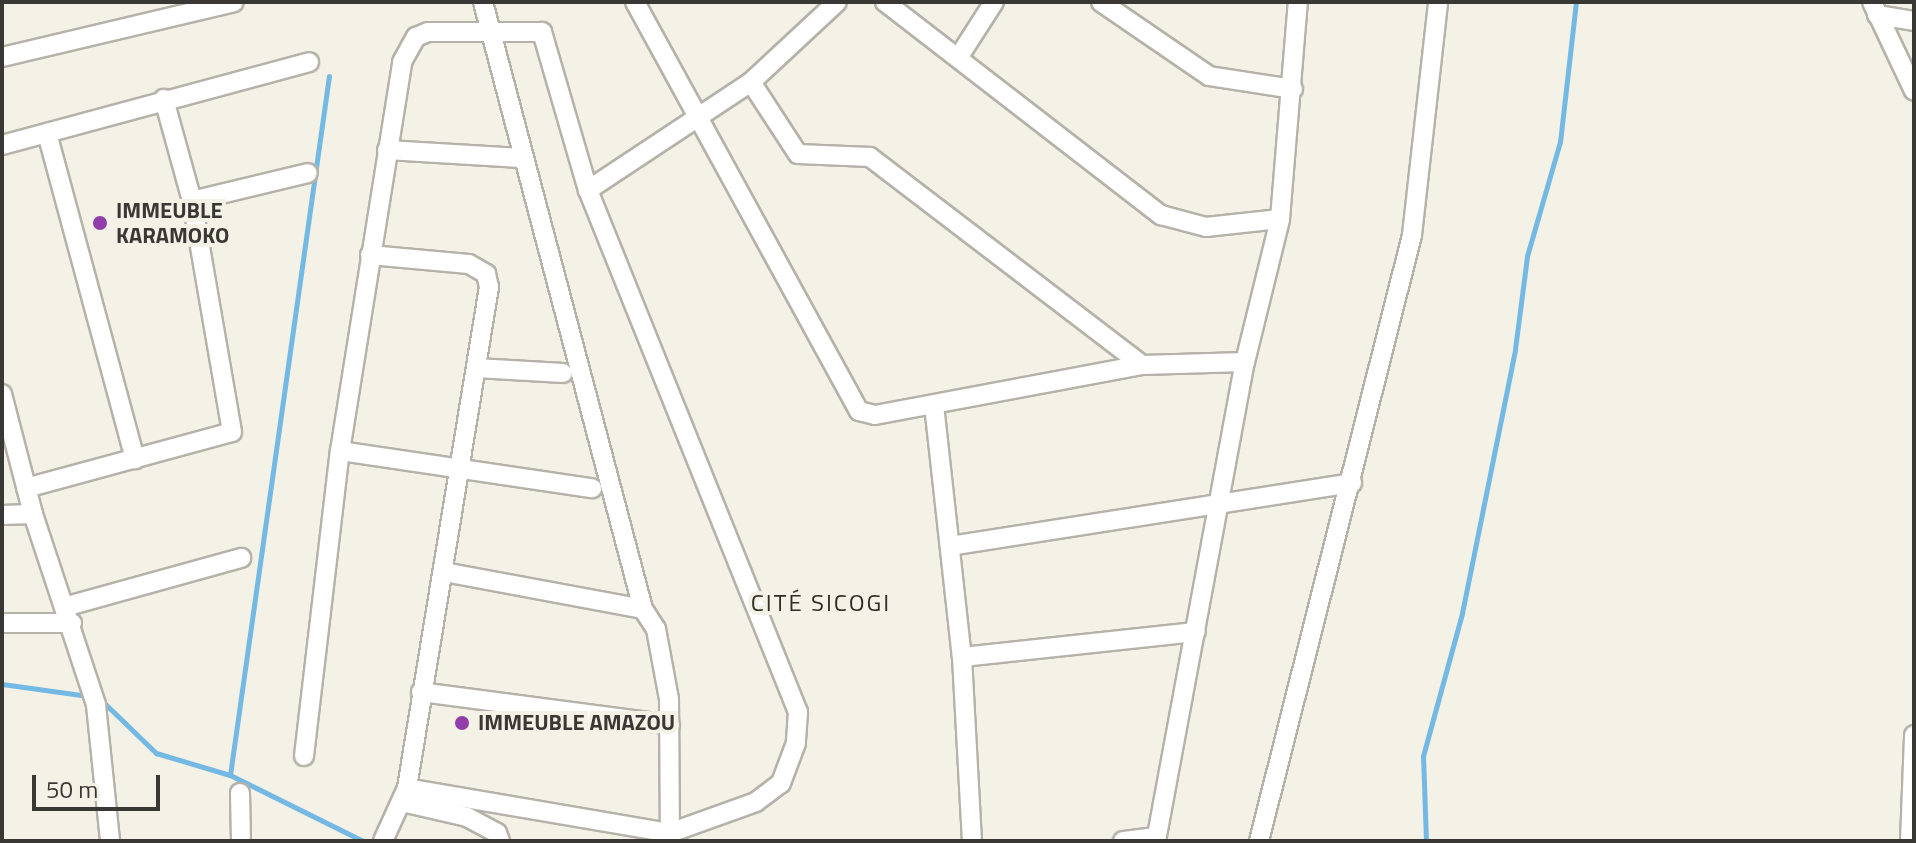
<!DOCTYPE html>
<html>
<head>
<meta charset="utf-8">
<style>
  body { margin:0 }
  #map { position:relative; width:1916px; height:843px; overflow:hidden; background:#f4f1e7; font-family:"Titillium Web",sans-serif }
  div>[style] { position:absolute }
  .stream>* { height:5px; margin:-2.5px; padding:0 2.5px; transform-origin:2.5px; border-radius:2.5px; background:#74b9e3 }
  .roads { filter:drop-shadow(2px 0 #b5b2a9) drop-shadow(-2px 0 #b5b2a9) drop-shadow(0 2px #b5b2a9) drop-shadow(0 -2px #b5b2a9) }
  .street>* { height:18px; margin:-9px; padding:0 9px; transform-origin:9px; border-radius:9px; background:#fff }
  .dots>* { width:22px; height:22px; translate:-50% -50%; box-sizing:border-box; border:4px solid #f4f1e7; border-radius:50% }
  span { translate:-50% -50%; white-space:nowrap; text-align:center; line-height:1.15; -webkit-text-stroke:8px #f4f1e7; paint-order:stroke }
  .poi-label { font-size:22px; color:#3a3835; font-weight:700 }
  .left { translate:0 -50%; text-align:left }
  .neighbourhood-label { font-size:24px; color:#2f2d25; letter-spacing:2px }
  .frame { position:absolute; inset:0; border:4px solid #3a3835; pointer-events:none }
  .scale { position:absolute; left:32px; top:775px; width:128px; height:36px; box-sizing:border-box; border:4px solid #3a3835; border-top:0; padding-left:10px; font-size:24px; line-height:28px; white-space:nowrap; color:#3a3835; -webkit-text-stroke:6px #f4f1e7; paint-order:stroke }
</style>
</head>
<body>
<div id="map">
  <div class="stream">
    <i style="left:2px;top:684px;width:87px;rotate:7.9deg"></i>
    <i style="left:98px;top:697px;width:81px;rotate:44deg"></i>
    <i style="left:156px;top:753px;width:77px;rotate:16.6deg"></i>
    <i style="left:230px;top:775px;width:148px;rotate:26.4deg"></i>
    <i style="left:230px;top:775px;width:706px;rotate:-81.94deg"></i>
    <i style="left:1426px;top:841px;width:85px;rotate:-92deg"></i>
    <i style="left:1423px;top:756px;width:148px;rotate:-74.7deg"></i>
    <i style="left:1462px;top:613px;width:269px;rotate:-78.6deg"></i>
    <i style="left:1515px;top:349px;width:94px;rotate:-82.6deg"></i>
    <i style="left:1527px;top:256px;width:119px;rotate:-73.9deg"></i>
    <i style="left:1560px;top:142px;width:141px;rotate:-83.5deg"></i>
  </div>
  <div class="roads">
    <div class="street">
      <i style="left:483px;top:2px;width:628px;rotate:75.23deg"></i>
      <i style="left:635px;top:2px;width:466px;rotate:61.3deg"></i>
      <i style="left:859px;top:411px;width:16px;rotate:14deg"></i>
      <i style="left:875px;top:415px;width:272px;rotate:-10.6deg"></i>
      <i style="left:1142px;top:365px;width:103px;rotate:-1.7deg"></i>
      <i style="left:885px;top:2px;width:349px;rotate:37.7deg"></i>
      <i style="left:1161px;top:215px;width:47px;rotate:14.9deg"></i>
      <i style="left:1206px;top:227px;width:74px;rotate:-6.2deg"></i>
      <i style="left:1101px;top:2px;width:131px;rotate:34.4deg"></i>
      <i style="left:1209px;top:76px;width:85px;rotate:8.8deg"></i>
      <i style="left:1872px;top:2px;width:98px;rotate:64.7deg"></i>
      <i style="left:1877px;top:15px;width:37px;rotate:9deg"></i>
      <i style="left:2px;top:57px;width:238px;rotate:-13.3deg"></i>
      <i style="left:958px;top:58px;width:67px;rotate:-57.3deg"></i>
      <i style="left:751px;top:82px;width:86px;rotate:56.9deg"></i>
      <i style="left:798px;top:154px;width:72px;rotate:2.4deg"></i>
      <i style="left:870px;top:157px;width:342px;rotate:37.4deg"></i>
      <i style="left:47px;top:133px;width:338px;rotate:74.9deg"></i>
      <i style="left:2px;top:145px;width:318px;rotate:-15.1deg"></i>
      <i style="left:387px;top:150px;width:134px;rotate:3.4deg"></i>
      <i style="left:588px;top:190px;width:196px;rotate:-33.5deg"></i>
      <i style="left:751px;top:82px;width:117px;rotate:-42.9deg"></i>
      <i style="left:192px;top:201px;width:119px;rotate:-13.6deg"></i>
      <i style="left:370px;top:255px;width:99px;rotate:5.2deg"></i>
      <i style="left:469px;top:264px;width:20px;rotate:30deg"></i>
      <i style="left:486px;top:274px;width:13px;rotate:77deg"></i>
      <i style="left:489px;top:287px;width:508px;rotate:99.3deg"></i>
      <i style="left:407px;top:788px;width:58px;rotate:114.4deg"></i>
      <i style="left:476px;top:368px;width:87px;rotate:3.3deg"></i>
      <i style="left:2px;top:394px;width:124px;rotate:75.5deg"></i>
      <i style="left:33px;top:514px;width:201px;rotate:71.7deg"></i>
      <i style="left:96px;top:705px;width:137px;rotate:84.1deg"></i>
      <i style="left:934px;top:405px;width:254px;rotate:83.7deg"></i>
      <i style="left:962px;top:657px;width:184px;rotate:86.9deg"></i>
      <i style="left:340px;top:451px;width:255px;rotate:8.4deg"></i>
      <i style="left:26px;top:488px;width:213px;rotate:-15.2deg"></i>
      <i style="left:232px;top:432px;width:234px;rotate:-99.8deg"></i>
      <i style="left:192px;top:201px;width:106px;rotate:-105.4deg"></i>
      <i style="left:2px;top:515px;width:31px;rotate:-2deg"></i>
      <i style="left:950px;top:546px;width:407px;rotate:-8.9deg"></i>
      <i style="left:444px;top:572px;width:202px;rotate:10.5deg"></i>
      <i style="left:643px;top:609px;width:24px;rotate:57deg"></i>
      <i style="left:656px;top:629px;width:71px;rotate:79.5deg"></i>
      <i style="left:669px;top:699px;width:134px;rotate:89.6deg"></i>
      <i style="left:64px;top:607px;width:184px;rotate:-15.5deg"></i>
      <i style="left:2px;top:623px;width:70px"></i>
      <i style="left:962px;top:657px;width:235px;rotate:-6.1deg"></i>
      <i style="left:421px;top:692px;width:251px;rotate:7.5deg"></i>
      <i style="left:304px;top:756px;width:307px;rotate:-83.3deg"></i>
      <i style="left:340px;top:451px;width:394px;rotate:-80.9deg"></i>
      <i style="left:402px;top:62px;width:29px;rotate:-61deg"></i>
      <i style="left:416px;top:37px;width:13px;rotate:-23deg"></i>
      <i style="left:428px;top:32px;width:114px"></i>
      <i style="left:542px;top:32px;width:165px;rotate:73.8deg"></i>
      <i style="left:588px;top:190px;width:563px;rotate:68.09deg"></i>
      <i style="left:798px;top:712px;width:31px;rotate:94deg"></i>
      <i style="left:796px;top:743px;width:43px;rotate:110.6deg"></i>
      <i style="left:781px;top:783px;width:31px;rotate:143deg"></i>
      <i style="left:756px;top:802px;width:91px;rotate:160.2deg"></i>
      <i style="left:670px;top:833px;width:267px;rotate:-170.3deg"></i>
      <i style="left:240px;top:793px;width:48px;rotate:88.8deg"></i>
      <i style="left:402px;top:802px;width:67px;rotate:13deg"></i>
      <i style="left:467px;top:817px;width:34px;rotate:28deg"></i>
      <i style="left:497px;top:833px;width:9px;rotate:69deg"></i>
      <i style="left:1123px;top:841px;width:34px;rotate:-7deg"></i>
      <i style="left:1156px;top:841px;width:487px;rotate:-79.5deg"></i>
      <i style="left:1245px;top:362px;width:147px;rotate:-76.2deg"></i>
      <i style="left:1280px;top:219px;width:218px;rotate:-85.3deg"></i>
      <i style="left:1259px;top:841px;width:625px;rotate:-75.83deg"></i>
      <i style="left:1412px;top:235px;width:234px;rotate:-83.6deg"></i>
      <i style="left:1910px;top:841px;width:106px;rotate:-87.8deg"></i>
    </div>
  </div>
  <div class="dots">
    <i style="left:100px;top:223px;background:#923daa"></i>
    <i style="left:462px;top:723px;background:#923daa"></i>
  </div>
  <div class="poi-label">
    <span class="left" style="left:116px;top:223px">IMMEUBLE<br>KARAMOKO</span>
    <span class="left" style="left:478px;top:723px">IMMEUBLE AMAZOU</span>
  </div>
  <div class="neighbourhood-label">
    <span style="left:821px;top:603px">CITÉ SICOGI</span>
  </div>
  <div class="frame"></div>
  <div class="scale">50 m</div>
</div>
</body>
</html>
